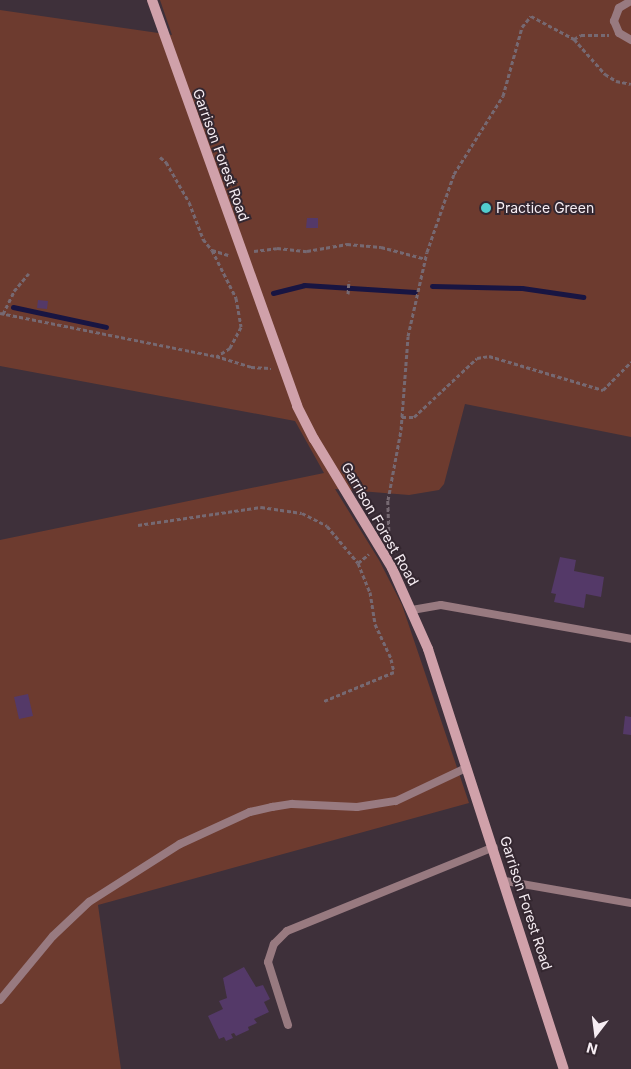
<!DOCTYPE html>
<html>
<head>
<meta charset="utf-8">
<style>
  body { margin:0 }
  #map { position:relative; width:631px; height:1069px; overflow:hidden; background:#3e303a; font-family:Inter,sans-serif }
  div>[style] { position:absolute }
  .green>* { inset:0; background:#6d3b2f }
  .stream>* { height:5px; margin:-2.5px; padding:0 2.5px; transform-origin:2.5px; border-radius:2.5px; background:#181542 }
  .building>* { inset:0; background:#543968 }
  .path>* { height:3px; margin-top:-1.5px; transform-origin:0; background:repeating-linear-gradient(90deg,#766972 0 4px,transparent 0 6.5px) }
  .service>* { height:8px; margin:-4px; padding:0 4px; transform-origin:4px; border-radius:4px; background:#987a80 }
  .secondary>* { height:10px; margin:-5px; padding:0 5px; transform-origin:5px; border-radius:5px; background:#d0a1aa }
  .dots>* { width:14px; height:14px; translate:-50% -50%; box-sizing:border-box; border:2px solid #342730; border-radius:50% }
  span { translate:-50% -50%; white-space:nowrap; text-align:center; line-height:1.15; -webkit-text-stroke:4px #342730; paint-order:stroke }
  .street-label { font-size:14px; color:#f6edf3 }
  .poi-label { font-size:14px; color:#f6edf3 }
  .left { translate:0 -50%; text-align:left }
  .north { position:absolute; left:571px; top:1009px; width:50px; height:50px; -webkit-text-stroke:4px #342730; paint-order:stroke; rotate:195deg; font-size:14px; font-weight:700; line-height:20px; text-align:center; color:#f6edf3 }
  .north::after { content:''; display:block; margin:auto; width:18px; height:22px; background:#f6edf3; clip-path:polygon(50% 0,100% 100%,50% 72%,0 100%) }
</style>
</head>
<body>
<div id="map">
  <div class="green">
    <i style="clip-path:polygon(160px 0,631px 0,631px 437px,465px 404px,444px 484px,439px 490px,409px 495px,335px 489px,379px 560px,402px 605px,469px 803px,98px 905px,121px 1069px,0 1069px,0 540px,324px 473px,295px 421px,0 366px,0 10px,172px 35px)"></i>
  </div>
  <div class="stream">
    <i style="left:432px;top:286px;width:90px;rotate:1.3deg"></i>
    <i style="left:522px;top:288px;width:62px;rotate:8.4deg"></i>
    <i style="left:273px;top:293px;width:32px;rotate:-14deg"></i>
    <i style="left:304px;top:285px;width:111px;rotate:3.6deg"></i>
    <i style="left:13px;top:307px;width:95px;rotate:12.1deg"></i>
  </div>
  <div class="building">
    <i style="clip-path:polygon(307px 218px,318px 218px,318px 228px,306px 228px)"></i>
    <i style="clip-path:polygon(38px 300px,48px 301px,47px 309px,37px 308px)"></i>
    <i style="clip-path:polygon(560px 557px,576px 560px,574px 571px,604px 577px,601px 597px,586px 594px,584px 608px,554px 602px,556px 594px,551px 593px)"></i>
    <i style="clip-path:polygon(28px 694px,33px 716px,19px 719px,14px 697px)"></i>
    <i style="clip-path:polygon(625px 716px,631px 717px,631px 735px,623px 734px)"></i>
    <i style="clip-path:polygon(244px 967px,256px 987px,263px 985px,270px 999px,264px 1002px,269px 1012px,254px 1019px,257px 1023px,248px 1027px,249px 1030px,236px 1036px,234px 1033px,231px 1034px,233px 1038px,226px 1041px,224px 1037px,219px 1039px,208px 1016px,223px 1009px,219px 1001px,227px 998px,223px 978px)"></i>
  </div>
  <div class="path">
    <i style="left:574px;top:39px;width:47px;rotate:48.5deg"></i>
    <i style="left:605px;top:74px;width:13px;rotate:32deg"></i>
    <i style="left:616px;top:81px;width:15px;rotate:11deg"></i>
    <i style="left:160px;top:157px;width:8px;rotate:40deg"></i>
    <i style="left:166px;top:162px;width:46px;rotate:60.1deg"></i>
    <i style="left:189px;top:202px;width:40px;rotate:69deg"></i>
    <i style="left:203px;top:239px;width:14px;rotate:51deg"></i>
    <i style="left:212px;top:250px;width:17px;rotate:17deg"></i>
    <i style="left:212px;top:250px;width:54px;rotate:63.4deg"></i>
    <i style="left:236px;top:298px;width:29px;rotate:80deg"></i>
    <i style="left:241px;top:327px;width:24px;rotate:118deg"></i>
    <i style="left:230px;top:348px;width:15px;rotate:148deg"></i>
    <i style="left:254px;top:251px;width:23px;rotate:-7deg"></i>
    <i style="left:277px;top:248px;width:30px;rotate:6deg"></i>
    <i style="left:307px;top:251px;width:41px;rotate:-9.9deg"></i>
    <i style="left:347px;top:244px;width:34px;rotate:5deg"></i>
    <i style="left:381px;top:247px;width:47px;rotate:14.9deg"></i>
    <i style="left:348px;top:294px;width:13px;rotate:-86deg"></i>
    <i style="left:0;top:313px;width:220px;rotate:11.3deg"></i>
    <i style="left:216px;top:356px;width:37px;rotate:17deg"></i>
    <i style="left:251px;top:367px;width:20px;rotate:3deg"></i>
    <i style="left:3px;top:314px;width:25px;rotate:-64deg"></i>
    <i style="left:14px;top:291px;width:23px;rotate:-50deg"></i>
    <i style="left:402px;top:417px;width:12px"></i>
    <i style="left:414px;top:417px;width:86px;rotate:-43.1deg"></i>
    <i style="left:477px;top:358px;width:12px;rotate:-9deg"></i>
    <i style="left:489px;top:356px;width:119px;rotate:16.6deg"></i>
    <i style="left:603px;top:390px;width:40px;rotate:-45deg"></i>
    <i style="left:138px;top:525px;width:124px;rotate:-8.3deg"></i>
    <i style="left:261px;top:507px;width:41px;rotate:8.3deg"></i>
    <i style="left:302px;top:513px;width:28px;rotate:27deg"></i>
    <i style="left:327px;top:526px;width:48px;rotate:50deg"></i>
    <i style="left:358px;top:563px;width:31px;rotate:68deg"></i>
    <i style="left:370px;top:592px;width:32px;rotate:81deg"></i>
    <i style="left:375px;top:624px;width:38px;rotate:65deg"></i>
    <i style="left:391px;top:659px;width:13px;rotate:77deg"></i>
    <i style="left:394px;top:672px;width:76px;rotate:157.5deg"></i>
    <i style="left:389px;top:537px;width:37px;rotate:-92deg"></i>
    <i style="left:388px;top:500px;width:71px;rotate:-79.5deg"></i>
    <i style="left:401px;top:430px;width:94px;rotate:-85.7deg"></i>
    <i style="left:408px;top:336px;width:86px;rotate:-77.3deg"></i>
    <i style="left:427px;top:252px;width:83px;rotate:-70.9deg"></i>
    <i style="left:454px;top:174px;width:92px;rotate:-57.9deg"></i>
    <i style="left:503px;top:96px;width:72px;rotate:-74.6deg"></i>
    <i style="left:522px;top:27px;width:14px;rotate:-51deg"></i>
    <i style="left:531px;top:16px;width:49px;rotate:28.1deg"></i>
    <i style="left:574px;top:39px;width:8px;rotate:-30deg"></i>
    <i style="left:581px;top:35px;width:28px"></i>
    <i style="left:358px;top:563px;width:14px;rotate:-39deg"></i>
  </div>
  <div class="service">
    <i style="left:631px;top:1px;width:14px;rotate:150deg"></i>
    <i style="left:619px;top:8px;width:14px;rotate:111deg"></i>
    <i style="left:614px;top:21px;width:13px;rotate:67deg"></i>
    <i style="left:619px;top:33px;width:14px;rotate:30deg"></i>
    <i style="left:412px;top:610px;width:29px;rotate:-10deg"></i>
    <i style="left:441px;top:605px;width:193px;rotate:10.1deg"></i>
    <i style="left:505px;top:881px;width:128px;rotate:9.9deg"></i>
    <i style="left:0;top:1000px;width:83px;rotate:-50.4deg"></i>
    <i style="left:53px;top:936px;width:50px;rotate:-43.4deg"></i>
    <i style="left:89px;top:902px;width:108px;rotate:-32.5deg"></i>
    <i style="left:180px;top:844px;width:77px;rotate:-24.6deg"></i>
    <i style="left:250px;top:812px;width:23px;rotate:-13deg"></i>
    <i style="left:272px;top:807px;width:20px;rotate:-9deg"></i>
    <i style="left:292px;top:804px;width:65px;rotate:2.6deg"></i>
    <i style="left:357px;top:807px;width:39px;rotate:-9deg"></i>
    <i style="left:396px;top:801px;width:77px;rotate:-25.2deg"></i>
    <i style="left:288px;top:1025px;width:66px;rotate:-107.6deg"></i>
    <i style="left:268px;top:962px;width:19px;rotate:-72deg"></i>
    <i style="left:274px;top:944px;width:18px;rotate:-45deg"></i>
    <i style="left:287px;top:931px;width:223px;rotate:-22.1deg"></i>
  </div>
  <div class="secondary">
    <i style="left:152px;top:0;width:431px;rotate:70.3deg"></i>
    <i style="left:297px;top:406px;width:37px;rotate:63deg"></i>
    <i style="left:314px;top:439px;width:151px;rotate:58.8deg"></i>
    <i style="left:392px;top:568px;width:89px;rotate:66deg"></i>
    <i style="left:428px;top:649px;width:441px;rotate:72.1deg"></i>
  </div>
  <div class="dots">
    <i style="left:486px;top:208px;background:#52cdce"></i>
  </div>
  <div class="street-label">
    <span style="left:221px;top:155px;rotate:70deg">Garrison Forest Road</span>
    <span style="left:380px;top:524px;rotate:60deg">Garrison Forest Road</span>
    <span style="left:526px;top:903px;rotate:72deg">Garrison Forest Road</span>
  </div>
  <div class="poi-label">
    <span class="left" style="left:496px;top:208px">Practice Green</span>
  </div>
  <div class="north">N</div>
</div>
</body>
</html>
